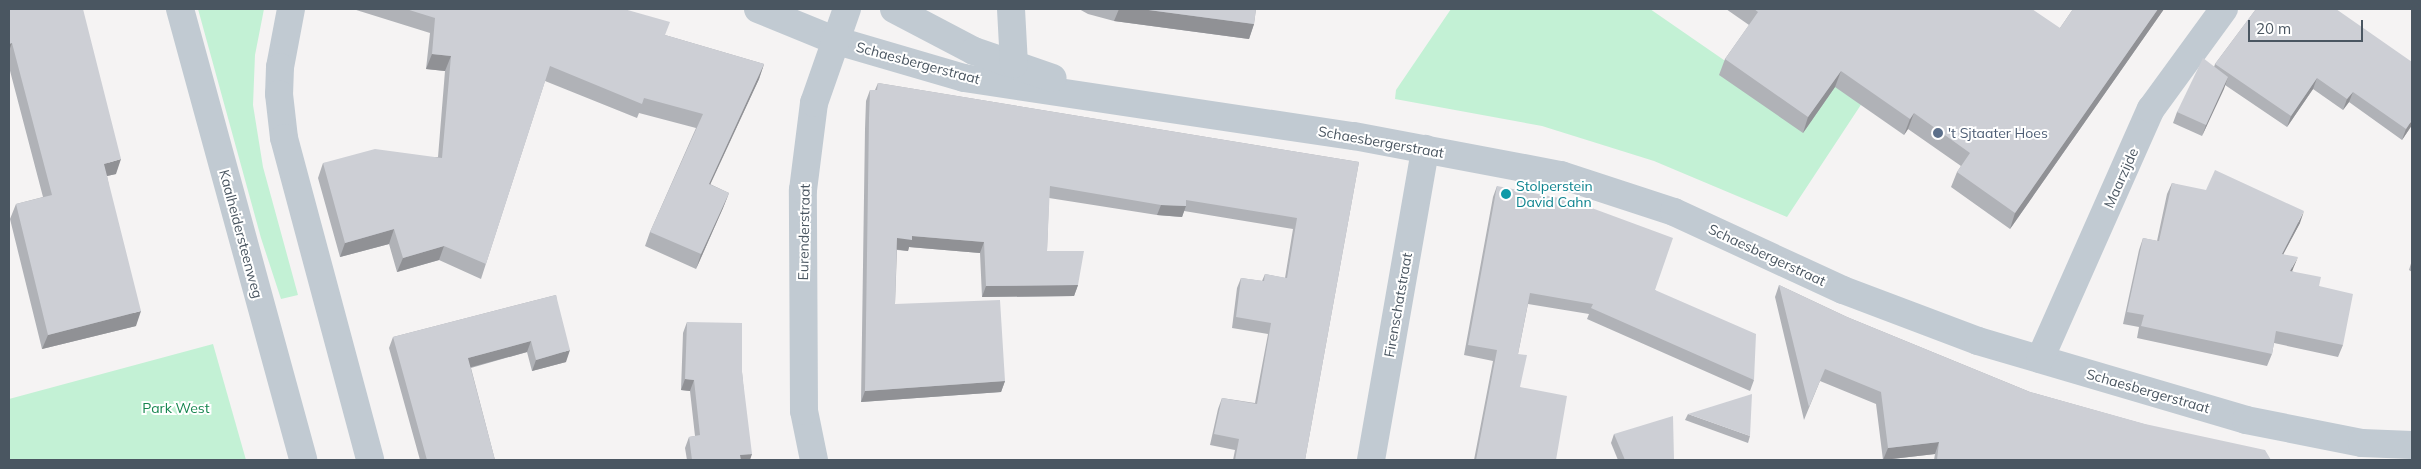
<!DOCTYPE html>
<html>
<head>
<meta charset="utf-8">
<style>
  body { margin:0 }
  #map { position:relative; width:2421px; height:469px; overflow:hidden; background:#f5f3f3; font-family:Mulish,sans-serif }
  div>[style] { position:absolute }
  .green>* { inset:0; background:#c3f1d5 }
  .minor>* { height:28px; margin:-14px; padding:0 14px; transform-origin:14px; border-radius:14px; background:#c1cad2 }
  .wall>* { inset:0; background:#b0b2b7 }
  .shaded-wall>* { inset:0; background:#909195 }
  .building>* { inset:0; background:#cdcfd5 }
  .dots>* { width:14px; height:14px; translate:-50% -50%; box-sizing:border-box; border:2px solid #fff; border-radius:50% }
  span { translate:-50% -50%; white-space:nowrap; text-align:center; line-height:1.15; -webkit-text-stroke:4px #fff; paint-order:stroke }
  .street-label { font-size:14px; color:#4a5661 }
  .service-label { font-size:14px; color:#4e5e75 }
  .left { translate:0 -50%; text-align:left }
  .culture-label { font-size:14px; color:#0d838f }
  .park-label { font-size:14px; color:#17864f }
  .frame { position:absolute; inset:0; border:10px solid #4a5661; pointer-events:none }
  .scale { position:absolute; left:2248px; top:20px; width:115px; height:22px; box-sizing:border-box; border:2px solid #4a5661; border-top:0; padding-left:6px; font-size:15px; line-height:18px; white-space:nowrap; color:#4a5661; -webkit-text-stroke:4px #fff; paint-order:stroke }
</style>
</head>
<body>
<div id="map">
  <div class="green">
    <i style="clip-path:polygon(198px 9px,264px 9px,255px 55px,253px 105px,263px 167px,298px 295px,281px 299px,261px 238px)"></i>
    <i style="clip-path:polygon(1451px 9px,1650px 9px,1747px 76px,1799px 9px,1924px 9px,1787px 217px,1654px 161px,1542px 126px,1395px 99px,1396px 90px)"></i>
    <i style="clip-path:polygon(213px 344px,246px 460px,9px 460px,9px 399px)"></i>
  </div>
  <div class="minor">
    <i style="left:180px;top:9px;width:467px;rotate:74.7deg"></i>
    <i style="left:291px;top:9px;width:59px;rotate:100.7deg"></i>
    <i style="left:280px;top:67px;width:27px;rotate:92deg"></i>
    <i style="left:279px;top:94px;width:44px;rotate:83.5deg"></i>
    <i style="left:284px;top:138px;width:333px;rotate:75deg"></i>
    <i style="left:758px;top:9px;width:82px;rotate:22.2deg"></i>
    <i style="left:834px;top:40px;width:135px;rotate:16.3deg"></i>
    <i style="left:964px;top:78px;width:394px;rotate:8.5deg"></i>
    <i style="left:1354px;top:136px;width:211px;rotate:10.7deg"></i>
    <i style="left:1561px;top:175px;width:119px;rotate:18.1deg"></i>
    <i style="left:1674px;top:212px;width:186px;rotate:24.8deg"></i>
    <i style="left:1843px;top:290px;width:144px;rotate:20.7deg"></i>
    <i style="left:1978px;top:341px;width:279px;rotate:16.4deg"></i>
    <i style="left:2246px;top:420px;width:118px;rotate:11.2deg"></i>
    <i style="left:2362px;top:443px;width:50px;rotate:2.3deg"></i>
    <i style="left:894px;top:9px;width:90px;rotate:27.7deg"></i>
    <i style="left:974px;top:51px;width:83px;rotate:18.9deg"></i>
    <i style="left:1011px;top:9px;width:55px;rotate:86.9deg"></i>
    <i style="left:2040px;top:359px;width:274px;rotate:-66.1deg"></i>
    <i style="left:2151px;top:109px;width:124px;rotate:-53.9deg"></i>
    <i style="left:814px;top:460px;width:50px;rotate:-101.5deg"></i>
    <i style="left:804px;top:411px;width:221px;rotate:-90.3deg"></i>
    <i style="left:803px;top:190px;width:88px;rotate:-82.8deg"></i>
    <i style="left:814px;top:103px;width:100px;rotate:-70.7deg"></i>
    <i style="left:1371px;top:460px;width:316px;rotate:-80.1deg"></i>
  </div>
  <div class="wall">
    <i style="clip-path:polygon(9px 9px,116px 174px,107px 176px,136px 326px,42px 349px,10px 219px,16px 204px,43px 197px,9px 67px)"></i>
    <i style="clip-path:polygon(353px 9px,624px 9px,665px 35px,764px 64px,759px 79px,710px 184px,729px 193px,723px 208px,696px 269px,645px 246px,650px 232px,696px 128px,639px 113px,637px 118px,545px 81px,481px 279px,439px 260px,397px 272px,389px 244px,340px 257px,318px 178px,323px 163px,438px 157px,445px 71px,426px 69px,430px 33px)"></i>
    <i style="clip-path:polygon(1079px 9px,1256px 9px,1254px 24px,1249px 39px,1114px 21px,1088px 14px)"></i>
    <i style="clip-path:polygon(1726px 9px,1860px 9px,2060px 28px,2073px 9px,2164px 9px,2010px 229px,1951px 187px,1957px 172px,1961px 166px,1908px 129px,1904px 135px,1835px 87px,1803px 133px,1719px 75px,1725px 59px,1749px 25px)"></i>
    <i style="clip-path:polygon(2256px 9px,2412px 125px,2402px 140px,2349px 102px,2343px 110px,2313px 89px,2287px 127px,2225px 85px,2202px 136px,2173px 123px,2177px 112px,2214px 67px,2215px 64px)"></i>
    <i style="clip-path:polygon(878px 83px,1359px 162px,1305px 460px,1233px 460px,1235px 450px,1210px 445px,1218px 409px,1222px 398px,1255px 403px,1268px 334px,1232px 328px,1237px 288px,1241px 278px,1262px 281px,1265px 274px,1285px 278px,1293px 229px,1184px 211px,1182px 217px,1157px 215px,1049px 198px,1047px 251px,1078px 285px,1074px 296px,982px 297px,980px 253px,909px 247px,908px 251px,897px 250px,895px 304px,1005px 381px,1001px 392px,861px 402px,865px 129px,866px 101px,870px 90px,875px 90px)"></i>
    <i style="clip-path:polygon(2172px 183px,2300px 223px,2283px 254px,2293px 269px,2292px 271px,2319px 286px,2343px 345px,2338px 357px,2274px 343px,2272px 354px,2267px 366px,2137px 338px,2139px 327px,2123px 324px,2139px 250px,2143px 238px,2157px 241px,2167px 194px)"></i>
    <i style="clip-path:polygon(1497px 186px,1655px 290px,1754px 380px,1750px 391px,1587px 319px,1589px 314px,1528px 304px,1518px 354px,1520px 387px,1556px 460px,1474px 460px,1493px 361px,1464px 355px,1493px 197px)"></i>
    <i style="clip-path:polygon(2412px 260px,2412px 272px,2409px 270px)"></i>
    <i style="clip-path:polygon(1779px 285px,1847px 317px,2030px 392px,2271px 460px,1934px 460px,1935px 454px,1883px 460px,1876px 404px,1820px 381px,1804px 420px,1775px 297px)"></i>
    <i style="clip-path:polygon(556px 295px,566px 362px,532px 371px,527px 352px,471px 368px,495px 460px,420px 460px,389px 348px,393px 337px)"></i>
    <i style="clip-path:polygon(687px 322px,742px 372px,750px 460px,687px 460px,685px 448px,689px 437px,695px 436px,690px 391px,681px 390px,683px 333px)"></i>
    <i style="clip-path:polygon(1688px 414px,1750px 436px,1748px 443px,1685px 420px)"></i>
    <i style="clip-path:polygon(1614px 434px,1674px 460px,1618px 460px,1611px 443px)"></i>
  </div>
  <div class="shaded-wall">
    <i style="clip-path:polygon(1119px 9px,1141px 9px,1254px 24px,1249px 39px,1114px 21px)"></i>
    <i style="clip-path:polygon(2158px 9px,2164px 9px,2010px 229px,2015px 213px)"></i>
    <i style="clip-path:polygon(12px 43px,9px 51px,9px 44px)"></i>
    <i style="clip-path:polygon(432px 54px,451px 56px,445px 71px,426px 69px)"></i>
    <i style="clip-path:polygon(764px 64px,759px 79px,704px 198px,709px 184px)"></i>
    <i style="clip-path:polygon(1841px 71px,1835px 87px,1803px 133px,1808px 117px)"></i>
    <i style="clip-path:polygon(2228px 77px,2224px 89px,2202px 136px,2206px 125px)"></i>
    <i style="clip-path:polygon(2317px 78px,2313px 89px,2287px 127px,2291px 116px)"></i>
    <i style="clip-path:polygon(2353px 92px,2349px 102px,2343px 110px,2347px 99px)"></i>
    <i style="clip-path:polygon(1914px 113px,1908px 129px,1904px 135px,1910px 119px)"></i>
    <i style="clip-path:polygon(2412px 120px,2412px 125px,2402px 140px,2406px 129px)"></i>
    <i style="clip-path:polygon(121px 159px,116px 174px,98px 178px,104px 164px)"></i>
    <i style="clip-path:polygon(729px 193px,723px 208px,696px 269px,701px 254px)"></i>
    <i style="clip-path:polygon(1161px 205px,1186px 206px,1182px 217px,1157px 215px)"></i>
    <i style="clip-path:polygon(2304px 211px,2300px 223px,2277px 266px,2282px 254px)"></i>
    <i style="clip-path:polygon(394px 229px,389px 244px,340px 257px,345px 243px)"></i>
    <i style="clip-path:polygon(912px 236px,984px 242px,980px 253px,909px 247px,908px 251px,893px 249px,897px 238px)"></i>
    <i style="clip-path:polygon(444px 246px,439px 260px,397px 272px,403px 258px)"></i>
    <i style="clip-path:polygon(2298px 257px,2293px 269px,2286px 283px,2290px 271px)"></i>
    <i style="clip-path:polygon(1078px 285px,1074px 296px,982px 297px,986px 286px)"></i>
    <i style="clip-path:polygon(141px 311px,136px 326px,42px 349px,48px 335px)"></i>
    <i style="clip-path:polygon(531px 341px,527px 352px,464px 369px,468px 358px)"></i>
    <i style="clip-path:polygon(570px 350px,566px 362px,532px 371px,536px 360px)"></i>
    <i style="clip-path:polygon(685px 379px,694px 380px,690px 391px,681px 390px)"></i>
    <i style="clip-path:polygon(1005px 381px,1001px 392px,861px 402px,865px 391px)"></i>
    <i style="clip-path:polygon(1939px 442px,1935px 454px,1883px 460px,1888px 448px)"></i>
    <i style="clip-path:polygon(752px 454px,750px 460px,738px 460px,740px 455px)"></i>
  </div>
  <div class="building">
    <i style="clip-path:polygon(9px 9px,83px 9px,121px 159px,104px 164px,141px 311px,48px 335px,16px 204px,52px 195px,12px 43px,9px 44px)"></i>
    <i style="clip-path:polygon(406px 9px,624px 9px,670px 22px,665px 35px,764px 64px,709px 184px,729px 193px,701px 254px,650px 232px,703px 114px,644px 98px,642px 104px,550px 66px,486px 264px,444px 246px,403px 258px,394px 229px,345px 243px,323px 163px,375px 149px,442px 158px,451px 56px,432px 54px,435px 18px)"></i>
    <i style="clip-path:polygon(1141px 9px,1256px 9px,1254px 24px)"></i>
    <i style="clip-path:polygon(1754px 9px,2032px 9px,2060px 28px,2073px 9px,2158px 9px,2015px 213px,1957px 172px,1970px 153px,1914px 113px,1910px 119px,1841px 71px,1808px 117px,1725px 59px,1758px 12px)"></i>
    <i style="clip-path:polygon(2256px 9px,2336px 9px,2412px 62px,2412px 120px,2406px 129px,2353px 92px,2347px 99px,2317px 78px,2291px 116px,2215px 64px)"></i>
    <i style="clip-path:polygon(2203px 58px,2228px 77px,2206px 125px,2177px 112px)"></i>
    <i style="clip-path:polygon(878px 83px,1359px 162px,1305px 460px,1235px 460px,1239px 439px,1214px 434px,1222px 398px,1257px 404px,1271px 323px,1236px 317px,1241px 278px,1264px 281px,1265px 274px,1287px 278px,1297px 218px,1186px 200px,1186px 206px,1161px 205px,1050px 186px,1047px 251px,1084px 251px,1078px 285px,986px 286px,984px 242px,912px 236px,912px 240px,897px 238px,895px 304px,1000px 300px,1005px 381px,865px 391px,869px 118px,870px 90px,877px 90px)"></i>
    <i style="clip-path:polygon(2215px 170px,2304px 211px,2282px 254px,2298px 257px,2290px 271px,2321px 277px,2319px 286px,2353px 294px,2343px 345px,2276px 331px,2272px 354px,2141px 326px,2144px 315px,2127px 312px,2143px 238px,2159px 241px,2172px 183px,2206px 190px)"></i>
    <i style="clip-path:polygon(1497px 186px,1570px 200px,1673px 238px,1655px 290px,1756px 334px,1754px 380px,1591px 308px,1593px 304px,1530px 293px,1518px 354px,1527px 355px,1520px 387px,1567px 396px,1556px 460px,1476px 460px,1497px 350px,1468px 345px)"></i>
    <i style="clip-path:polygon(1779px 285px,1847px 317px,2030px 392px,2145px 424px,2265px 450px,2271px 460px,1937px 460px,1939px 442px,1888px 448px,1881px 392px,1825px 369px,1809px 407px)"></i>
    <i style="clip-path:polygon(556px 295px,570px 350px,536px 360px,531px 341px,468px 358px,495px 460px,427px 460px,393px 337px)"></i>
    <i style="clip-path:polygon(687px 322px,742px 323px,742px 372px,752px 454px,740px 455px,741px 460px,692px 460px,689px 437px,700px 435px,694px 380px,685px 379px)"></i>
    <i style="clip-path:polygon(1752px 394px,1750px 436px,1688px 414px)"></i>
    <i style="clip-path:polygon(1673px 416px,1674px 460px,1625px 460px,1614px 434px)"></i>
  </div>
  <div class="dots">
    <i style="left:1938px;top:133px;background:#5c6f8a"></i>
    <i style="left:1506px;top:194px;background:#0f9aa8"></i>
  </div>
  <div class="street-label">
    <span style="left:918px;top:63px;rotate:15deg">Schaesbergerstraat</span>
    <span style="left:1381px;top:142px;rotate:10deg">Schaesbergerstraat</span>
    <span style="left:2121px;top:178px;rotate:-66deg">Maarzijde</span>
    <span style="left:804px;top:232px;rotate:-89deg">Eurenderstraat</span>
    <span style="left:241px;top:234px;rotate:75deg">Kaalheidersteenweg</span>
    <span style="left:1767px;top:255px;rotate:25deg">Schaesbergerstraat</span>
    <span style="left:1398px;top:305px;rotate:-80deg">Firenschatstraat</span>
    <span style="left:2148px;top:391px;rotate:16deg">Schaesbergerstraat</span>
  </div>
  <div class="service-label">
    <span class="left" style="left:1948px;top:133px">'t Sjtaater Hoes</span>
  </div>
  <div class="culture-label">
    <span class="left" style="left:1516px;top:194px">Stolperstein<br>David Cahn</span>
  </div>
  <div class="park-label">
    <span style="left:176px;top:408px">Park West</span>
  </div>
  <div class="frame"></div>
  <div class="scale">20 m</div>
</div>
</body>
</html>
